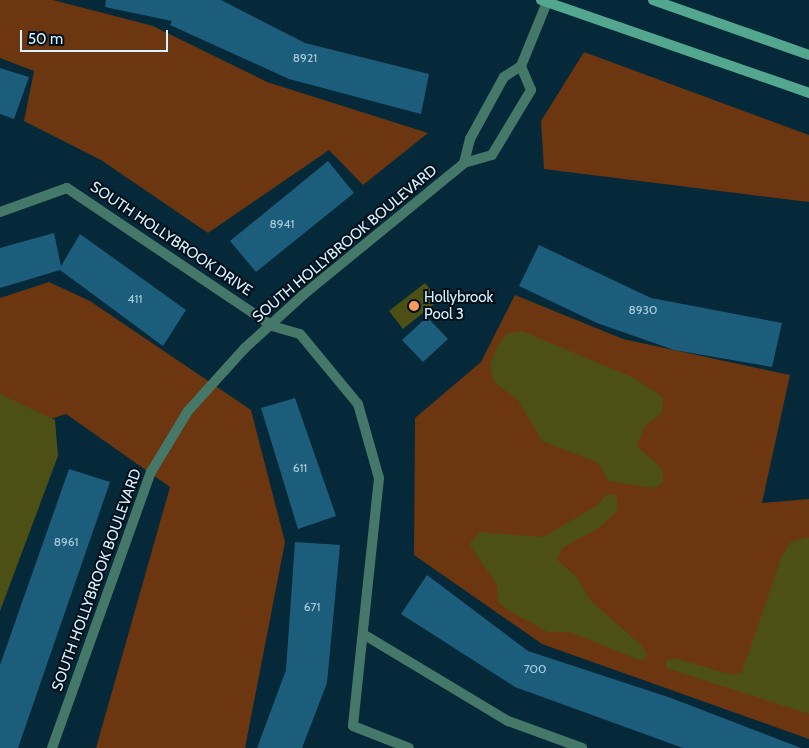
<!DOCTYPE html>
<html>
<head>
<meta charset="utf-8">
<style>
  body { margin:0 }
  #map { position:relative; width:809px; height:748px; overflow:hidden; background:#052939; font-family:Cabin,sans-serif }
  div>[style] { position:absolute }
  .green>* { inset:0; background:#6b3610 }
  .water>* { inset:0; background:#4d5015 }
  .building>* { inset:0; background:#1c5d7b }
  .street>* { height:10px; margin:-5px; padding:0 5px; transform-origin:5px; border-radius:5px; background:#467869 }
  .secondary>* { height:10px; margin:-5px; padding:0 5px; transform-origin:5px; border-radius:5px; background:#53a78f }
  .dots>* { width:14px; height:14px; translate:-50% -50%; box-sizing:border-box; border:2px solid #011019; border-radius:50% }
  span { translate:-50% -50%; white-space:nowrap; text-align:center; line-height:1.15; -webkit-text-stroke:4px #011019; paint-order:stroke }
  .number-label { font-size:12px; color:#acd }
  .number-label span { -webkit-text-stroke-width:0 }
  .street-label { font-size:15px; color:#d9f1fe }
  .poi-label { font-size:15px; color:#d9f1fe }
  .left { translate:0 -50%; text-align:left }
  .scale { position:absolute; left:20px; top:30px; width:148px; height:22px; box-sizing:border-box; border:2px solid #d9f1fe; border-top:0; padding-left:6px; font-size:15px; line-height:18px; white-space:nowrap; color:#d9f1fe; -webkit-text-stroke:4px #011019; paint-order:stroke }
</style>
</head>
<body>
<div id="map">
  <div class="green">
    <i style="clip-path:polygon(0 0,53px 0,153px 26px,267px 82px,428px 133px,363px 185px,329px 150px,208px 233px,101px 160px,24px 121px,34px 71px,0 58px)"></i>
    <i style="clip-path:polygon(584px 52px,809px 135px,809px 202px,544px 169px,541px 121px)"></i>
    <i style="clip-path:polygon(49px 282px,90px 301px,251px 410px,285px 542px,245px 748px,96px 748px,170px 487px,66px 414px,0 436px,0 298px)"></i>
    <i style="clip-path:polygon(515px 295px,623px 339px,790px 375px,762px 503px,809px 499px,809px 739px,542px 644px,414px 555px,415px 418px,481px 362px)"></i>
  </div>
  <div class="water">
    <i style="clip-path:polygon(425px 283px,439px 300px,403px 329px,389px 311px)"></i>
    <i style="clip-path:polygon(522px 331px,632px 377px,663px 397px,662px 413px,644px 427px,637px 446px,662px 469px,663px 483px,653px 488px,608px 481px,599px 463px,542px 441px,517px 399px,494px 382px,490px 365px,497px 346px,508px 333px)"></i>
    <i style="clip-path:polygon(0 394px,55px 420px,58px 456px,0 611px)"></i>
    <i style="clip-path:polygon(616px 494px,618px 510px,599px 528px,562px 548px,557px 560px,578px 578px,590px 600px,642px 646px,648px 656px,641px 661px,570px 632px,548px 632px,509px 611px,498px 602px,497px 585px,469px 544px,480px 532px,543px 537px,598px 505px,606px 495px)"></i>
    <i style="clip-path:polygon(809px 537px,809px 714px,666px 668px,666px 661px,675px 658px,732px 675px,742px 672px,781px 558px,790px 542px)"></i>
  </div>
  <div class="building">
    <i style="clip-path:polygon(106px 0,221px 0,305px 43px,429px 74px,421px 114px,289px 79px,170px 25px,172px 21px,105px 7px)"></i>
    <i style="clip-path:polygon(0 68px,29px 77px,14px 119px,0 114px)"></i>
    <i style="clip-path:polygon(328px 161px,354px 193px,256px 272px,230px 241px)"></i>
    <i style="clip-path:polygon(54px 233px,61px 266px,80px 234px,186px 310px,163px 346px,60px 270px,0 288px,0 248px)"></i>
    <i style="clip-path:polygon(539px 245px,651px 298px,782px 323px,772px 367px,674px 350px,597px 323px,519px 286px)"></i>
    <i style="clip-path:polygon(427px 317px,448px 339px,423px 362px,402px 340px)"></i>
    <i style="clip-path:polygon(295px 398px,336px 516px,298px 529px,261px 408px)"></i>
    <i style="clip-path:polygon(69px 469px,110px 482px,18px 748px,0 748px,0 665px)"></i>
    <i style="clip-path:polygon(295px 542px,340px 545px,327px 683px,302px 748px,257px 748px,286px 670px)"></i>
    <i style="clip-path:polygon(427px 575px,528px 651px,671px 698px,801px 748px,683px 748px,515px 687px,401px 614px)"></i>
  </div>
  <div class="street">
    <i style="left:464px;top:163px;width:25px;rotate:-76deg"></i>
    <i style="left:470px;top:139px;width:71px;rotate:-61.3deg"></i>
    <i style="left:504px;top:77px;width:20px;rotate:-33deg"></i>
    <i style="left:521px;top:66px;width:71px;rotate:-67.8deg"></i>
    <i style="left:0;top:212px;width:71px;rotate:-19.7deg"></i>
    <i style="left:67px;top:188px;width:247px;rotate:33.9deg"></i>
    <i style="left:272px;top:326px;width:29px;rotate:16deg"></i>
    <i style="left:300px;top:334px;width:91px;rotate:50.4deg"></i>
    <i style="left:358px;top:404px;width:77px;rotate:74.2deg"></i>
    <i style="left:379px;top:478px;width:249px;rotate:96deg"></i>
    <i style="left:353px;top:726px;width:60px;rotate:21.4deg"></i>
    <i style="left:363px;top:634px;width:169px;rotate:31deg"></i>
    <i style="left:508px;top:721px;width:79px;rotate:20deg"></i>
    <i style="left:52px;top:748px;width:293px;rotate:-70.3deg"></i>
    <i style="left:151px;top:472px;width:71px;rotate:-58.8deg"></i>
    <i style="left:188px;top:411px;width:85px;rotate:-47.9deg"></i>
    <i style="left:245px;top:348px;width:79px;rotate:-42.4deg"></i>
    <i style="left:303px;top:295px;width:208px;rotate:-39.3deg"></i>
    <i style="left:464px;top:163px;width:29px;rotate:-16deg"></i>
    <i style="left:492px;top:155px;width:76px;rotate:-59deg"></i>
    <i style="left:531px;top:90px;width:26px;rotate:-113deg"></i>
  </div>
  <div class="secondary">
    <i style="left:541px;top:0;width:284px;rotate:19.1deg"></i>
    <i style="left:653px;top:0;width:165px;rotate:19.4deg"></i>
  </div>
  <div class="dots">
    <i style="left:414px;top:306px;background:#ff9b5a"></i>
  </div>
  <div class="number-label">
    <span style="left:305px;top:58px">8921</span>
    <span style="left:282px;top:224px">8941</span>
    <span style="left:135px;top:299px">411</span>
    <span style="left:643px;top:310px">8930</span>
    <span style="left:300px;top:468px">611</span>
    <span style="left:66px;top:542px">8961</span>
    <span style="left:312px;top:607px">671</span>
    <span style="left:535px;top:669px">700</span>
  </div>
  <div class="street-label">
    <span style="left:171px;top:239px;rotate:34deg">SOUTH HOLLYBROOK DRIVE</span>
    <span style="left:345px;top:244px;rotate:-40deg">SOUTH HOLLYBROOK BOULEVARD</span>
    <span style="left:97px;top:580px;rotate:-70deg">SOUTH HOLLYBROOK BOULEVARD</span>
  </div>
  <div class="poi-label">
    <span class="left" style="left:424px;top:306px">Hollybrook<br>Pool 3</span>
  </div>
  <div class="scale">50 m</div>
</div>
</body>
</html>
